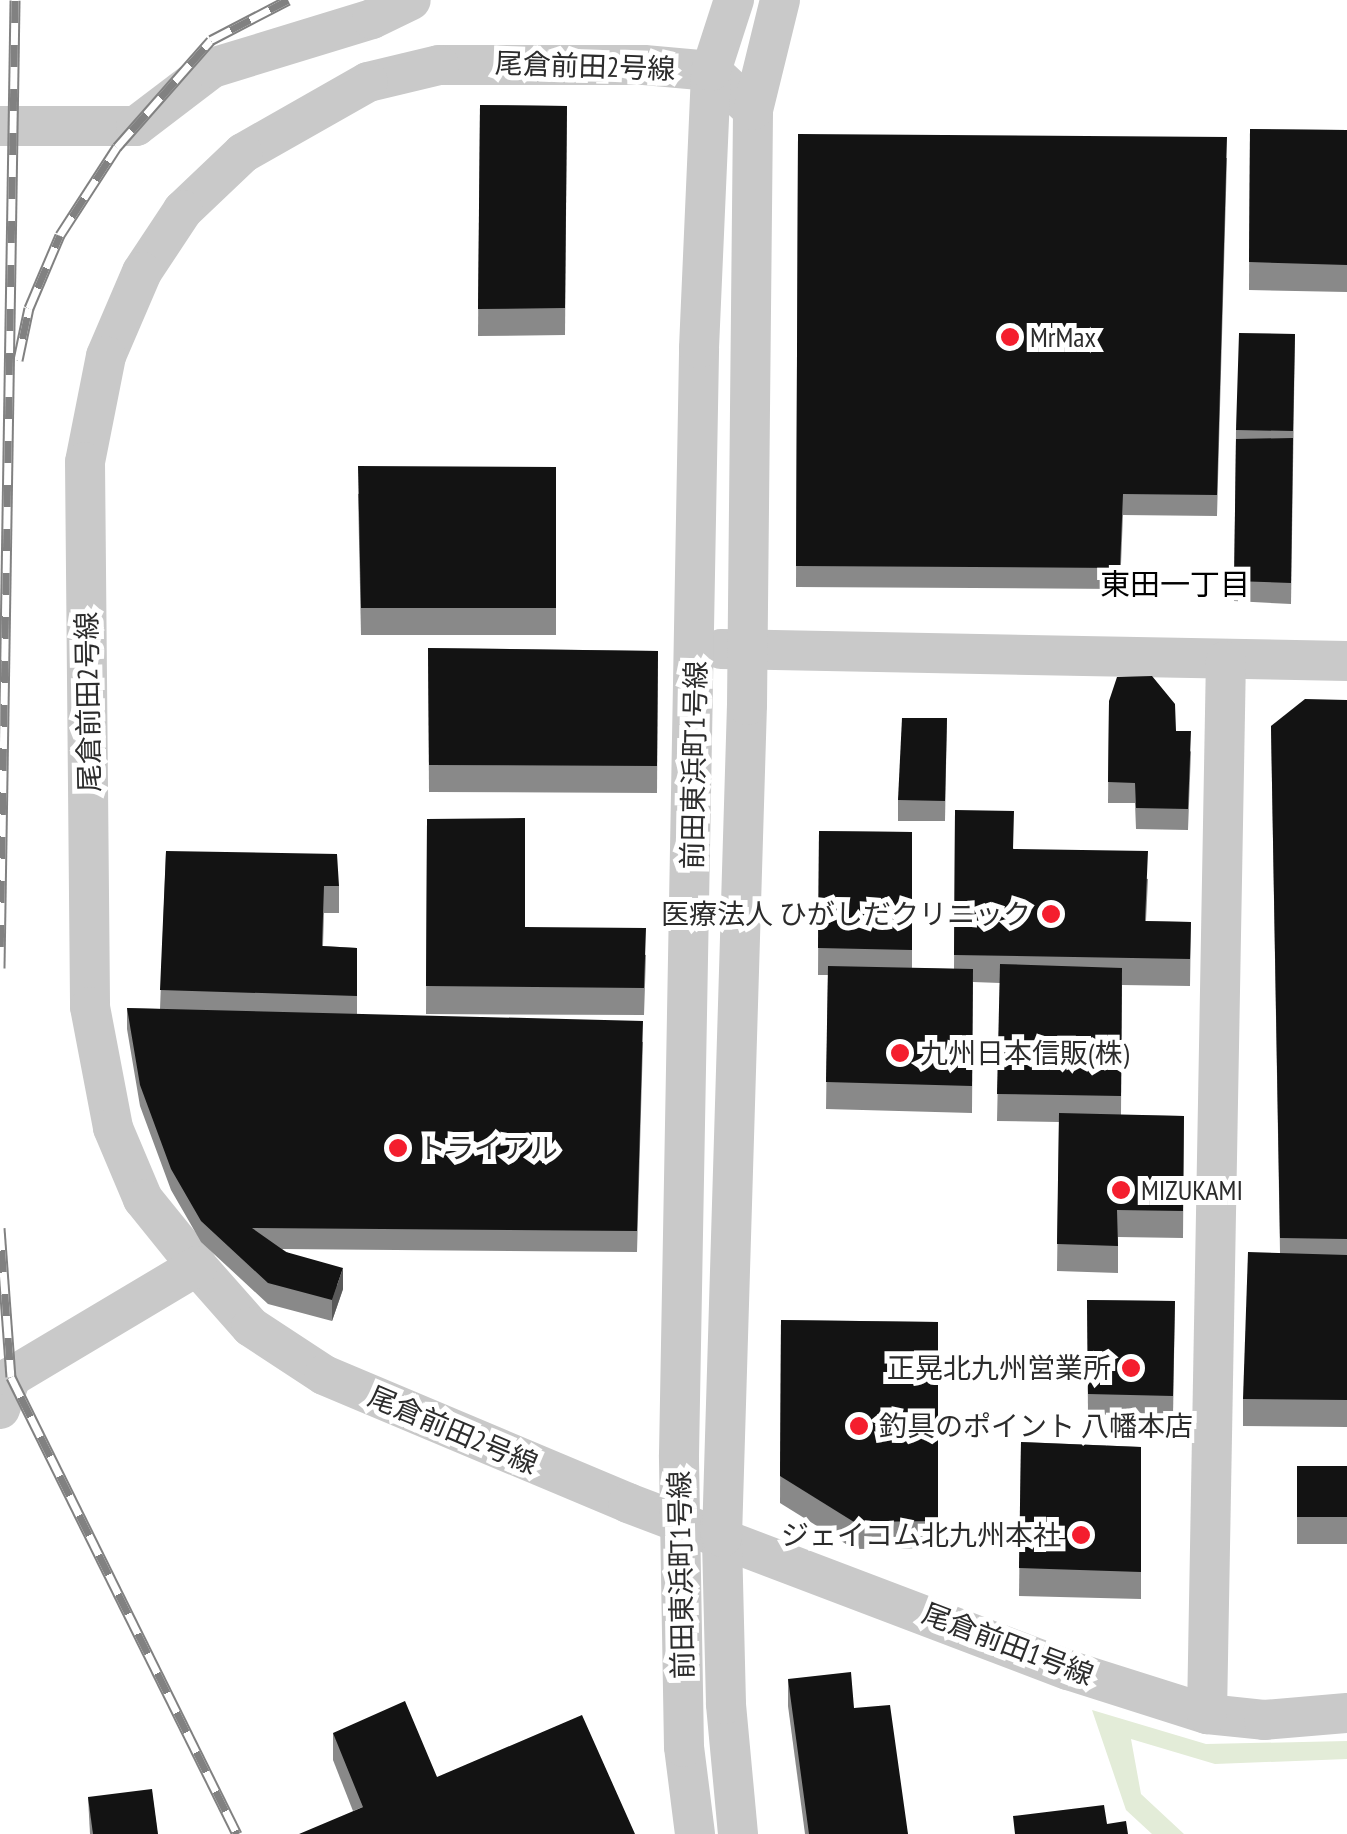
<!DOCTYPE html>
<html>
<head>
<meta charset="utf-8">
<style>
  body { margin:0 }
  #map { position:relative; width:1347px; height:1834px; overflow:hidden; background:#fff; font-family:"PT Sans Narrow","Noto Sans JP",sans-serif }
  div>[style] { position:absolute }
  .green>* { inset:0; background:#e3ecd8 }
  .minor>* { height:40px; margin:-20px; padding:0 20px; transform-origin:20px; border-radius:20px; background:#c9c9c9 }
  .rail>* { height:11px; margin-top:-5.5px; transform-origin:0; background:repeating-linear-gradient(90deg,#fff 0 22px,#818181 0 44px); box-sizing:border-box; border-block:2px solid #818181 }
  .wall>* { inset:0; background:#898989 }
  .shaded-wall>* { inset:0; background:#5a5a5a }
  .building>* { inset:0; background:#131313 }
  .dots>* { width:28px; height:28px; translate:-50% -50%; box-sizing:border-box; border:5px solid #fff; border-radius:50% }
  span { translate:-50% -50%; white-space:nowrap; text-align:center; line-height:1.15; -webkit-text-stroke:10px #fff; paint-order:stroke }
  .street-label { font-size:28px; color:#2c2c2c }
  .poi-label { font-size:28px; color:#2c2c2c }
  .left { translate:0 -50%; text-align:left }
  .right { translate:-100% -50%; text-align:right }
  .neighbourhood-label { font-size:30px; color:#000 }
</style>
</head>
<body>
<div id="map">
  <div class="green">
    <i style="clip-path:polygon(1092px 1710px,1206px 1744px,1347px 1741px,1347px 1759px,1215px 1764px,1131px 1739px,1141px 1794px,1184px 1834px,1152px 1834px,1126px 1810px)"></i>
  </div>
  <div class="minor">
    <i style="left:753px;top:110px;width:57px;rotate:-137.1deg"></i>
    <i style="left:711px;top:71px;width:67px;rotate:-174.9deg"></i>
    <i style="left:644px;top:65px;width:205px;rotate:180deg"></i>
    <i style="left:439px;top:65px;width:73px;rotate:166.5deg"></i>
    <i style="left:368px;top:82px;width:144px;rotate:150.4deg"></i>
    <i style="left:243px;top:153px;width:83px;rotate:136.5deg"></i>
    <i style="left:183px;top:210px;width:74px;rotate:123.5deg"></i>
    <i style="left:142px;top:272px;width:91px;rotate:113.2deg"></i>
    <i style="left:106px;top:356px;width:108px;rotate:101.2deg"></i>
    <i style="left:85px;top:462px;width:545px;rotate:89.47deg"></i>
    <i style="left:90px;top:1007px;width:123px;rotate:79.2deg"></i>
    <i style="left:113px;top:1128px;width:77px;rotate:67.1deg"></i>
    <i style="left:143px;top:1199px;width:86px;rotate:51.1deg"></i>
    <i style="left:197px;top:1266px;width:81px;rotate:48.5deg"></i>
    <i style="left:251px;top:1327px;width:87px;rotate:33.3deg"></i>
    <i style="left:324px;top:1375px;width:330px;rotate:22.8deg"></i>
    <i style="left:628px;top:1503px;width:471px;rotate:20.8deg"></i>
    <i style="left:1068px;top:1670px;width:146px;rotate:17.6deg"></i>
    <i style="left:1207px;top:1714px;width:57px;rotate:6deg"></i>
    <i style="left:1264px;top:1720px;width:83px;rotate:-4.8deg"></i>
    <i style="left:0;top:126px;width:136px"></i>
    <i style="left:136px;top:126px;width:96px;rotate:-37.3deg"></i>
    <i style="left:212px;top:68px;width:167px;rotate:-17deg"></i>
    <i style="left:372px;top:19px;width:43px;rotate:-26deg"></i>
    <i style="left:721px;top:649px;width:626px;rotate:1.1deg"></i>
    <i style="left:0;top:1409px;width:34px;rotate:-71deg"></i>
    <i style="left:11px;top:1377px;width:217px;rotate:-30.8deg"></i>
    <i style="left:1207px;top:1714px;width:1053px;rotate:-88.97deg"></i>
    <i style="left:695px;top:1834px;width:88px;rotate:-97.2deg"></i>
    <i style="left:684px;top:1747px;width:292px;rotate:-91deg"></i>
    <i style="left:679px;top:1455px;width:1107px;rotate:-88.96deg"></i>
    <i style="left:699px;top:348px;width:277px;rotate:-87.5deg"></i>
    <i style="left:711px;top:71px;width:75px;rotate:-72.1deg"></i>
    <i style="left:738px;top:1834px;width:131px;rotate:-95.3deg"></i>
    <i style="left:726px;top:1704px;width:167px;rotate:-91.4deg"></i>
    <i style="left:722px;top:1537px;width:832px;rotate:-88.28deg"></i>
    <i style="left:747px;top:705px;width:595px;rotate:-89.42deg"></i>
    <i style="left:753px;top:110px;width:113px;rotate:-76.2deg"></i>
  </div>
  <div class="rail">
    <i style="left:18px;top:360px;width:53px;rotate:-78.1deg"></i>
    <i style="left:29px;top:308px;width:79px;rotate:-67deg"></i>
    <i style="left:60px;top:235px;width:105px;rotate:-57.1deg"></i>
    <i style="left:117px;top:147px;width:142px;rotate:-48.7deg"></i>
    <i style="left:211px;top:40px;width:87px;rotate:-27.5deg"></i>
    <i style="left:0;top:968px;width:968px;rotate:-89.11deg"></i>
    <i style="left:0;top:1228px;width:149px;rotate:85.8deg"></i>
    <i style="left:11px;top:1377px;width:510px;rotate:63.69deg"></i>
  </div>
  <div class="wall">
    <i style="clip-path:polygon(480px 105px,567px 106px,565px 335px,478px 336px)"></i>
    <i style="clip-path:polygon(1250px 129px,1347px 130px,1347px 292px,1249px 290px)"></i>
    <i style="clip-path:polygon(798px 134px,1227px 158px,1217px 516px,1123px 515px,1120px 589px,796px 587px)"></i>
    <i style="clip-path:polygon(1295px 334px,1291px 604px,1234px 601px,1236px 430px)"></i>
    <i style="clip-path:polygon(556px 467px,556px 635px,361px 635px,358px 494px)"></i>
    <i style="clip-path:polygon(428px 648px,658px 651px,657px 793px,429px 792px)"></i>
    <i style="clip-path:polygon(1347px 700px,1347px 1427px,1243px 1426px,1243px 1399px,1280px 1253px,1271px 726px)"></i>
    <i style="clip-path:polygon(1109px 701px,1176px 731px,1191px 752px,1188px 830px,1136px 829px,1135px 803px,1108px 803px)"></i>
    <i style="clip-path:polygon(947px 718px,945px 821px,898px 821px,898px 800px)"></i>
    <i style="clip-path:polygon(955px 810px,1014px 849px,1148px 879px,1146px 921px,1191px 922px,1190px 986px,1122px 985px,1121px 1115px,1184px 1116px,1183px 1238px,1118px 1237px,1118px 1273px,1057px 1271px,1059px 1122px,997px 1121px,1000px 983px,973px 982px,972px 1113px,826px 1109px,828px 975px,818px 975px,819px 831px,912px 832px,912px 968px,954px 969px)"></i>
    <i style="clip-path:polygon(427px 819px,525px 927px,646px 955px,644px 1015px,426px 1014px)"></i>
    <i style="clip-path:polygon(166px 851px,339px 886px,339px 913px,324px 913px,323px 946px,357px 948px,357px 1014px,643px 1042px,637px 1252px,282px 1249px,343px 1289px,332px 1321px,268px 1304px,201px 1242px,171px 1190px,140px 1106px,127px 1029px,127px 1008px,160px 1009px)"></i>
    <i style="clip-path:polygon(1087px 1300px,1175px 1301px,1173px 1417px,1088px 1414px)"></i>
    <i style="clip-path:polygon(781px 1320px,938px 1322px,938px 1548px,854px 1549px,780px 1503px)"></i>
    <i style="clip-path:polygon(1021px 1442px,1141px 1447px,1141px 1599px,1019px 1596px)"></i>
    <i style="clip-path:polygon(1297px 1466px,1347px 1466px,1347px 1544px,1297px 1544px)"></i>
    <i style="clip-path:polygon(788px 1679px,854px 1708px,908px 1834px,805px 1834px,788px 1706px)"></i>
    <i style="clip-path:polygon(333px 1733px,437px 1777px,353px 1811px,333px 1760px)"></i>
    <i style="clip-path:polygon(88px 1797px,158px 1834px,90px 1834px)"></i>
  </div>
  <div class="shaded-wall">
    <i style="clip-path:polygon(343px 1268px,343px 1289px,332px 1321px,332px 1300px)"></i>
  </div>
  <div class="building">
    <i style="clip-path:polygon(480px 105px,567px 106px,565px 308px,478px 309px)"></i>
    <i style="clip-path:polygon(1250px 129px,1347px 130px,1347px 265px,1249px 262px)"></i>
    <i style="clip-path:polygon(798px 134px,1227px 137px,1217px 495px,1123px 494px,1120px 568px,796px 566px)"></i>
    <i style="clip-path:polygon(1239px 333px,1295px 334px,1293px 431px,1236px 430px)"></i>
    <i style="clip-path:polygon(1293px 438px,1291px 583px,1234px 581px,1236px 439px)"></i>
    <i style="clip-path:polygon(358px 466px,556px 467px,556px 608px,361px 608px)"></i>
    <i style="clip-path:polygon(428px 648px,658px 651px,657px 766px,429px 765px)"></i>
    <i style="clip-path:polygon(1152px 676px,1175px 704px,1176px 731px,1191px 731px,1188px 809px,1136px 808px,1135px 783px,1108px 782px,1109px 701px,1117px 677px)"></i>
    <i style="clip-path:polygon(1305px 699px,1347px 700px,1347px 1239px,1280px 1238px,1271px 726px)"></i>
    <i style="clip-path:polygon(902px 718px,947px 718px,945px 801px,898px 800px)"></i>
    <i style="clip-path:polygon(955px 810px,1014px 811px,1013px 849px,1148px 851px,1145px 921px,1191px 922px,1190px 959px,954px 955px)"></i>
    <i style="clip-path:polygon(525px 818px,525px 927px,646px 928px,644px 988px,426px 986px,427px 819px)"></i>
    <i style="clip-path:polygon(819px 831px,912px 832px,912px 950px,818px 948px)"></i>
    <i style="clip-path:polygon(166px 851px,337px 854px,339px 886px,324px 886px,322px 946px,357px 948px,357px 996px,160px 990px)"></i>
    <i style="clip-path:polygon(1000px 964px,1122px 968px,1121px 1096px,997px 1094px)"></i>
    <i style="clip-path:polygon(828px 966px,973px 969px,972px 1086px,826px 1082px)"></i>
    <i style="clip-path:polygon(127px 1008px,643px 1021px,637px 1231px,252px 1228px,286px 1252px,343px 1268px,332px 1300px,268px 1283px,201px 1221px,171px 1169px,140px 1085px)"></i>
    <i style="clip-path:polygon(1059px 1113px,1184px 1116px,1183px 1211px,1117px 1210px,1118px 1246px,1057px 1244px)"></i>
    <i style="clip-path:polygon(1248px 1252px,1347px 1255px,1347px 1400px,1243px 1399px)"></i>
    <i style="clip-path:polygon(1087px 1300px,1175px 1301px,1173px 1396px,1088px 1394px)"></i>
    <i style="clip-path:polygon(781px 1320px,938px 1322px,938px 1521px,854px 1522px,780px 1476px)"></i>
    <i style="clip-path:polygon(1021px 1442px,1141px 1447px,1141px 1572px,1019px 1568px)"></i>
    <i style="clip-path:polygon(1297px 1466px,1347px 1466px,1347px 1517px,1297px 1517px)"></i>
    <i style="clip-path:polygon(851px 1672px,854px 1708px,890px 1705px,908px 1834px,809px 1834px,788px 1679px)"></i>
    <i style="clip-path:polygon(405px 1701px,437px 1777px,582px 1715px,635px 1834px,299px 1834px,363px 1807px,333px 1733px)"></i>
    <i style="clip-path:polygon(152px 1789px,158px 1834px,93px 1834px,88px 1797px)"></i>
    <i style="clip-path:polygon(1104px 1805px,1107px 1824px,1126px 1821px,1128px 1834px,1015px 1834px,1013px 1816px)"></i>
  </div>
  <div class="dots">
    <i style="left:1010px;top:337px;background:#f41e2e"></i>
    <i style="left:1051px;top:914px;background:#f41e2e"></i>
    <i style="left:900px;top:1053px;background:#f41e2e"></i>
    <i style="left:398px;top:1148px;background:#f41e2e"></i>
    <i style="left:1121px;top:1190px;background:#f41e2e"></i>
    <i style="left:1131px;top:1368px;background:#f41e2e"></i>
    <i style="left:859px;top:1426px;background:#f41e2e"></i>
    <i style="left:1081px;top:1535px;background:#f41e2e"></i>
  </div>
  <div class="street-label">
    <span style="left:585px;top:66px;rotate:2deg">尾倉前田2号線</span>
    <span style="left:88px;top:702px;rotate:-91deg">尾倉前田2号線</span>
    <span style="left:694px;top:765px;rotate:-89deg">前田東浜町1号線</span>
    <span style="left:453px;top:1430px;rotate:23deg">尾倉前田2号線</span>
    <span style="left:681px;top:1575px;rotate:-91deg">前田東浜町1号線</span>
    <span style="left:1008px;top:1644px;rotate:21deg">尾倉前田1号線</span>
  </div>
  <div class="poi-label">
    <span class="left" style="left:1030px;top:337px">MrMax</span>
    <span class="right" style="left:1031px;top:914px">医療法人 ひがしだクリニック</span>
    <span class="left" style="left:920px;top:1053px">九州日本信販(株)</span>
    <span class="left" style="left:418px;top:1148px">トライアル</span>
    <span class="left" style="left:1141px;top:1190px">MIZUKAMI</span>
    <span class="right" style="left:1111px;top:1368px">正晃北九州営業所</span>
    <span class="left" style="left:879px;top:1426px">釣具のポイント 八幡本店</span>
    <span class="right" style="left:1061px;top:1535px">ジェイコム北九州本社</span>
  </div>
  <div class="neighbourhood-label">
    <span style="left:1175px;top:584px">東田一丁目</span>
  </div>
</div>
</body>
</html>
